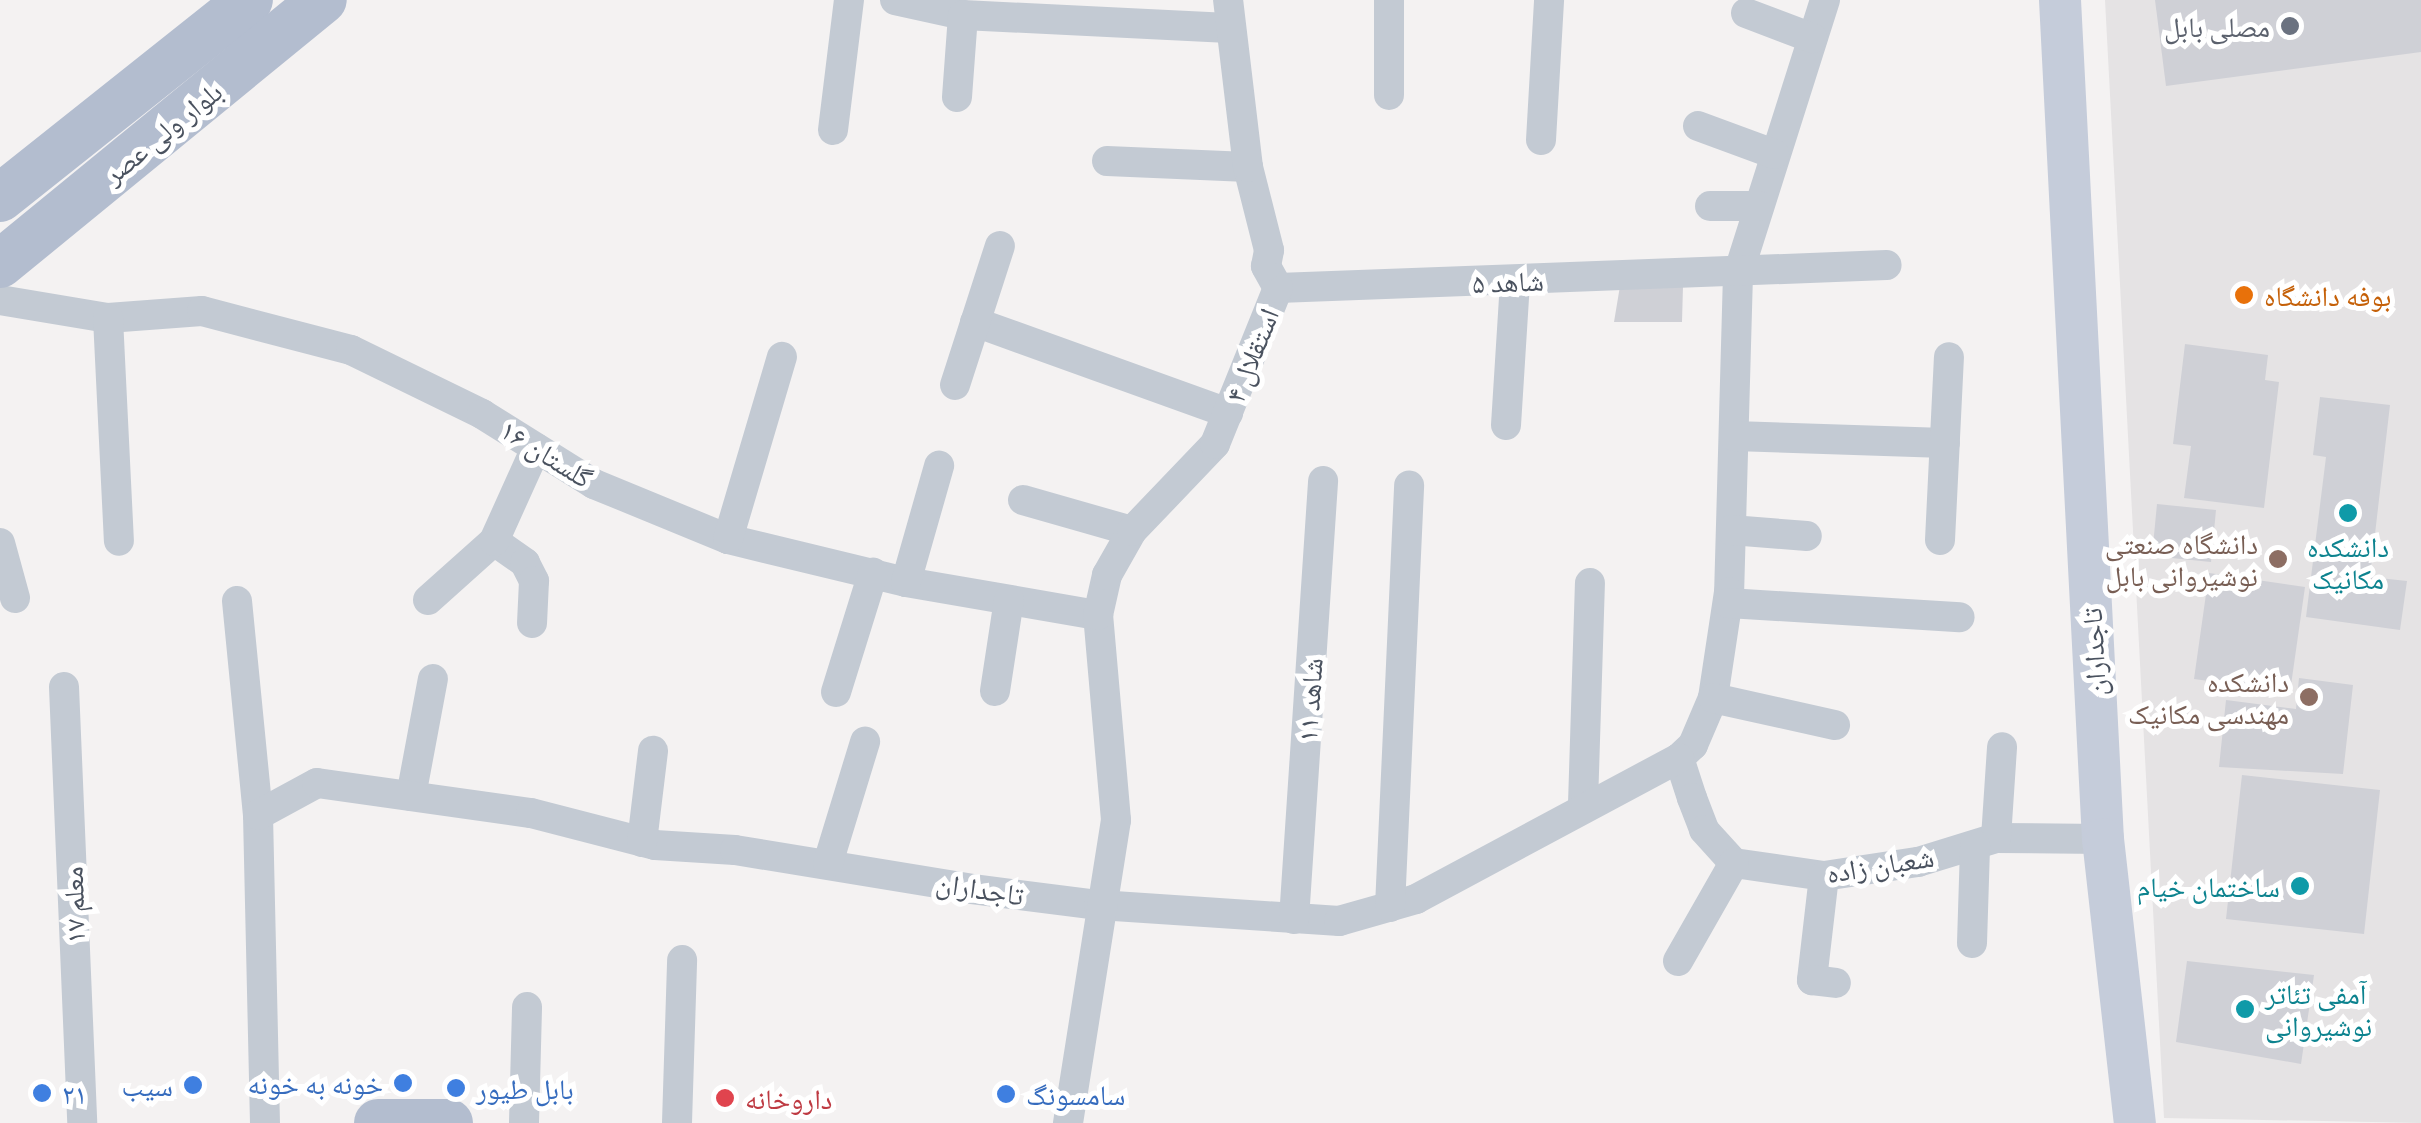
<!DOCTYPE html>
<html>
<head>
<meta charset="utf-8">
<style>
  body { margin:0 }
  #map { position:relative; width:2421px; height:1123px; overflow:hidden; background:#f4f2f2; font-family:"Exo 2","Noto Naskh Arabic",sans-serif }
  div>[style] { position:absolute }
  .education>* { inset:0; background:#e5e3e4 }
  .building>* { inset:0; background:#cfd0d6 }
  .minor>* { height:30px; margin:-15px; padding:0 15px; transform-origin:15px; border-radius:15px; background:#c3cad3 }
  .secondary>* { height:42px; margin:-21px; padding:0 21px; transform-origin:21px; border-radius:21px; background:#c5ccda }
  .primary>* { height:48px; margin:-24px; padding:0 24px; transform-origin:24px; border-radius:24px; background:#b3bdcf }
  .dots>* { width:28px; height:28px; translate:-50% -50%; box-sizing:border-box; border:5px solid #fff; border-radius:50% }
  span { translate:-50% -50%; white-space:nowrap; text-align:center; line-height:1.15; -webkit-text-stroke:10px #fff; paint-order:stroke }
  .worship-label { font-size:28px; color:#5b616d }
  .right { translate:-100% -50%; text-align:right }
  .street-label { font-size:28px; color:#4a525f }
  .food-label { font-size:28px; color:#c56008 }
  .left { translate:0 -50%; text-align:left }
  .education-label { font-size:28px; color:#785e54 }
  .culture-label { font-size:28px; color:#0d838f }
  .shop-label { font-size:28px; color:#366cbe }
  .health-label { font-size:28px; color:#be3a42 }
</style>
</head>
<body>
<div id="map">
  <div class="education">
    <i style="clip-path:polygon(2105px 0,2421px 0,2421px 1123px,2164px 1118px)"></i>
  </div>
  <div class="building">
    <i style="clip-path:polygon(2155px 0,2421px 0,2421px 52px,2166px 86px)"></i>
    <i style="clip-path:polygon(1620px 286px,1683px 286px,1682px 322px,1614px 322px)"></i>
    <i style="clip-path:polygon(2185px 344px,2268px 355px,2265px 380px,2279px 382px,2264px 508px,2184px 498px,2191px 446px,2173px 444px)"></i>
    <i style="clip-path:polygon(2320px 397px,2390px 405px,2370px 577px,2407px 581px,2400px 630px,2306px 617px,2326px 457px,2313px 455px)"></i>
    <i style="clip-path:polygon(2157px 504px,2216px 510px,2211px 562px,2152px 556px)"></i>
    <i style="clip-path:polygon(2209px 573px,2305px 587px,2290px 692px,2194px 679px)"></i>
    <i style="clip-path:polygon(2299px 678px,2353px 685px,2343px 774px,2219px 767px,2226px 700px,2296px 709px)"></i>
    <i style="clip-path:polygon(2242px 775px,2380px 790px,2364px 934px,2226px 919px)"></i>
    <i style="clip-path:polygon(2187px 961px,2314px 975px,2301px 1064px,2176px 1042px)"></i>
  </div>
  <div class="minor">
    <i style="left:895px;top:0;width:70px;rotate:12.4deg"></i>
    <i style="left:963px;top:15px;width:266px;rotate:2.8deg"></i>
    <i style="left:1389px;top:0;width:95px;rotate:90deg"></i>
    <i style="left:1825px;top:0;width:287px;rotate:107.6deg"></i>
    <i style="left:1738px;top:274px;width:318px;rotate:91.6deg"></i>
    <i style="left:1729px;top:592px;width:107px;rotate:98.6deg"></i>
    <i style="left:1713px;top:698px;width:51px;rotate:113.1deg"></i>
    <i style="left:1693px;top:745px;width:19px;rotate:137deg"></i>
    <i style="left:1679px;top:758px;width:42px;rotate:72deg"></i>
    <i style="left:1692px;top:798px;width:34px;rotate:69deg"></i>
    <i style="left:1704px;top:830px;width:45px;rotate:47.7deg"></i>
    <i style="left:1734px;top:863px;width:91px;rotate:8.2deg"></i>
    <i style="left:1824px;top:876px;width:95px;rotate:-8.5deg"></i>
    <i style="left:1918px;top:862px;width:82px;rotate:-17.1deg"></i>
    <i style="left:1996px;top:838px;width:107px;rotate:0.5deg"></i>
    <i style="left:1746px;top:13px;width:71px;rotate:20.7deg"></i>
    <i style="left:957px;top:97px;width:82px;rotate:-85.8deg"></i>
    <i style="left:1698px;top:126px;width:81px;rotate:20.2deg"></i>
    <i style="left:833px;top:130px;width:131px;rotate:-83deg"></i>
    <i style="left:1541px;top:140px;width:140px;rotate:-86.7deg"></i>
    <i style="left:1107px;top:161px;width:141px;rotate:2.4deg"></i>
    <i style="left:1710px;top:206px;width:49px"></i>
    <i style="left:1278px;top:288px;width:609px;rotate:-2.16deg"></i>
    <i style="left:0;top:300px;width:109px;rotate:9.5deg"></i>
    <i style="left:108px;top:318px;width:94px;rotate:-4.3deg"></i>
    <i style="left:202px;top:311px;width:154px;rotate:14.7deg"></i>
    <i style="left:351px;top:350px;width:146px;rotate:26deg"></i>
    <i style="left:482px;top:414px;width:132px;rotate:32deg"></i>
    <i style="left:594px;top:484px;width:145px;rotate:22.3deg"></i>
    <i style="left:728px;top:539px;width:183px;rotate:13.6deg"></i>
    <i style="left:906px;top:582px;width:195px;rotate:9.8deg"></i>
    <i style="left:108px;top:318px;width:223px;rotate:87.2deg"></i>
    <i style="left:975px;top:322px;width:269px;rotate:19.8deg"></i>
    <i style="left:955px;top:385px;width:146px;rotate:-72.1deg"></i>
    <i style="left:1506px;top:425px;width:144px;rotate:-86.4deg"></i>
    <i style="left:1734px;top:436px;width:211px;rotate:1.9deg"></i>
    <i style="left:1023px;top:500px;width:113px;rotate:15.9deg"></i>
    <i style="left:1731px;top:530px;width:76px;rotate:4.5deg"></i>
    <i style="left:728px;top:539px;width:190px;rotate:-73.5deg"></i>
    <i style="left:1940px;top:540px;width:183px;rotate:-87.2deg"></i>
    <i style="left:494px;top:541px;width:38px;rotate:35deg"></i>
    <i style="left:525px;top:563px;width:20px;rotate:63deg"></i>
    <i style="left:534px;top:581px;width:42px;rotate:92.7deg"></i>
    <i style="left:0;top:543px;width:57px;rotate:74.7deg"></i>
    <i style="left:906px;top:582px;width:121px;rotate:-74.1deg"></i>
    <i style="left:428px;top:600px;width:89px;rotate:-41.8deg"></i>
    <i style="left:494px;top:541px;width:102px;rotate:-65.7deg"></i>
    <i style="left:237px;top:601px;width:215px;rotate:84.4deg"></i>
    <i style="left:258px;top:815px;width:308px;rotate:88.7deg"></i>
    <i style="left:1728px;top:603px;width:232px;rotate:3.5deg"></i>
    <i style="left:64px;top:687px;width:436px;rotate:87.6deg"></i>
    <i style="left:995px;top:691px;width:92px;rotate:-81.3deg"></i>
    <i style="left:836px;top:692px;width:125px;rotate:-72.7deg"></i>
    <i style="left:1713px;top:698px;width:125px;rotate:12.5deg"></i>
    <i style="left:411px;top:796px;width:119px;rotate:-79.4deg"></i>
    <i style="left:1583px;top:804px;width:221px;rotate:-88.2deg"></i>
    <i style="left:258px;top:815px;width:67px;rotate:-28.5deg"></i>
    <i style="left:317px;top:783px;width:216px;rotate:8deg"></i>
    <i style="left:531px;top:813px;width:128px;rotate:14.5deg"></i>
    <i style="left:655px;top:845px;width:80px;rotate:3.6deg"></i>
    <i style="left:735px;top:850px;width:240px;rotate:9.3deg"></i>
    <i style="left:972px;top:889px;width:128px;rotate:7.2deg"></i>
    <i style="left:1099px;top:905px;width:241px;rotate:3.8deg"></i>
    <i style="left:1339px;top:921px;width:80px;rotate:-15.9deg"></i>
    <i style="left:1416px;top:899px;width:298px;rotate:-28.2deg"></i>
    <i style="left:1996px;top:838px;width:91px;rotate:-86.2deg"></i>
    <i style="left:642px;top:842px;width:92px;rotate:-83.1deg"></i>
    <i style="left:828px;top:863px;width:127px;rotate:-73deg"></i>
    <i style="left:1824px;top:876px;width:105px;rotate:96.6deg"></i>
    <i style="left:1812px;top:980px;width:24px;rotate:7deg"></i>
    <i style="left:1390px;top:907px;width:422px;rotate:-87.4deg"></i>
    <i style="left:1294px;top:919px;width:439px;rotate:-86.2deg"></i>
    <i style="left:1972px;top:943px;width:98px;rotate:-88.2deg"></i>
    <i style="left:1678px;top:961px;width:113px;rotate:-60.3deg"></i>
    <i style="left:524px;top:1123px;width:116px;rotate:-88.5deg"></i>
    <i style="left:677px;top:1123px;width:163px;rotate:-88.2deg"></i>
    <i style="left:1068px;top:1123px;width:307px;rotate:-81deg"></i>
    <i style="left:1116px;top:820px;width:206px;rotate:-95deg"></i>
    <i style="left:1098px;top:615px;width:41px;rotate:-77.3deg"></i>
    <i style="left:1107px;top:575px;width:51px;rotate:-60.4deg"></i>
    <i style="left:1132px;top:531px;width:120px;rotate:-46.3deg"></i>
    <i style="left:1215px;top:444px;width:168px;rotate:-68deg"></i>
    <i style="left:1278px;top:288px;width:25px;rotate:-119deg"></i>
    <i style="left:1266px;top:266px;width:16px;rotate:-79deg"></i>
    <i style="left:1269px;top:250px;width:86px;rotate:-104.2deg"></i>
    <i style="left:1248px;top:167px;width:168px;rotate:-96.8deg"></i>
  </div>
  <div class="secondary">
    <i style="left:2060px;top:0;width:840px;rotate:87.07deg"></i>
    <i style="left:2103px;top:839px;width:286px;rotate:83.6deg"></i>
  </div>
  <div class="primary">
    <i style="left:0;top:198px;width:318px;rotate:-38.5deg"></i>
    <i style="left:0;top:264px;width:417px;rotate:-39.3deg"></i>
    <i style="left:378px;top:1123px;width:71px"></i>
  </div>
  <div class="dots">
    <i style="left:2290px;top:26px;background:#6b7280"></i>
    <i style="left:2244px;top:295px;background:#e8710a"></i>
    <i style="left:2348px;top:513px;background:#0f9aa8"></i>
    <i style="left:2278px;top:559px;background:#8d6e63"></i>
    <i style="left:2309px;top:697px;background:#8d6e63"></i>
    <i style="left:2300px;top:886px;background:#0f9aa8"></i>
    <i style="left:2245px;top:1009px;background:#0f9aa8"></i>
    <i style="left:403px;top:1083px;background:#3f7fe0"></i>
    <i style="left:193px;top:1085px;background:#3f7fe0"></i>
    <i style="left:456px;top:1088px;background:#3f7fe0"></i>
    <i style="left:42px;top:1093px;background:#3f7fe0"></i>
    <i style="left:1006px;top:1094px;background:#3f7fe0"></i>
    <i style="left:725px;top:1098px;background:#e0444e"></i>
  </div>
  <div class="worship-label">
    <span class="right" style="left:2270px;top:26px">مصلی بابل</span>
  </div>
  <div class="street-label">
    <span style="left:162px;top:132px;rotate:-39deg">بلوار ولی عصر</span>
    <span style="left:1508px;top:281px;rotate:-2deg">شاهد ۵</span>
    <span style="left:1251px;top:355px;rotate:-68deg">استقلال ۴</span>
    <span style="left:547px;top:453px;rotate:32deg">گلستان ۱۶</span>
    <span style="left:2093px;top:652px;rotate:-93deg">تاجداران</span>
    <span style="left:1309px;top:700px;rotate:-86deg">شاهد ۱۱</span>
    <span style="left:1880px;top:864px;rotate:-9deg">شعبان زاده</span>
    <span style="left:980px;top:888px;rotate:9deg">تاجداران</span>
    <span style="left:73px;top:905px;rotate:-92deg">معلم ۱۷</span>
  </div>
  <div class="food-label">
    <span class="left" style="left:2264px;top:295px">بوفه دانشگاه</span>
  </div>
  <div class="education-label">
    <span class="right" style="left:2258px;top:559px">دانشگاه صنعتی<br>نوشیروانی بابل</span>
    <span class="right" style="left:2289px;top:697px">دانشکده<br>مهندسی مکانیک</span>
  </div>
  <div class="culture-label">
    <span style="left:2348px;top:562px">دانشکده<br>مکانیک</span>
    <span class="right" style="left:2280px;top:886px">ساختمان خیام</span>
    <span class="left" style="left:2265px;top:1009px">آمفی تئاتر<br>نوشیروانی</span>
  </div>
  <div class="shop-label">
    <span class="right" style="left:383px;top:1083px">خونه به خونه</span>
    <span class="right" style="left:173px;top:1085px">سیب</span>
    <span class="left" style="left:476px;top:1088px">بابل طیور</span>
    <span class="left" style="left:62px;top:1093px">۲۱</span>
    <span class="left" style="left:1026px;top:1094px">سامسونگ</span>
  </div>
  <div class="health-label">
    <span class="left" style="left:745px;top:1098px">داروخانه</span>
  </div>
</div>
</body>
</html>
